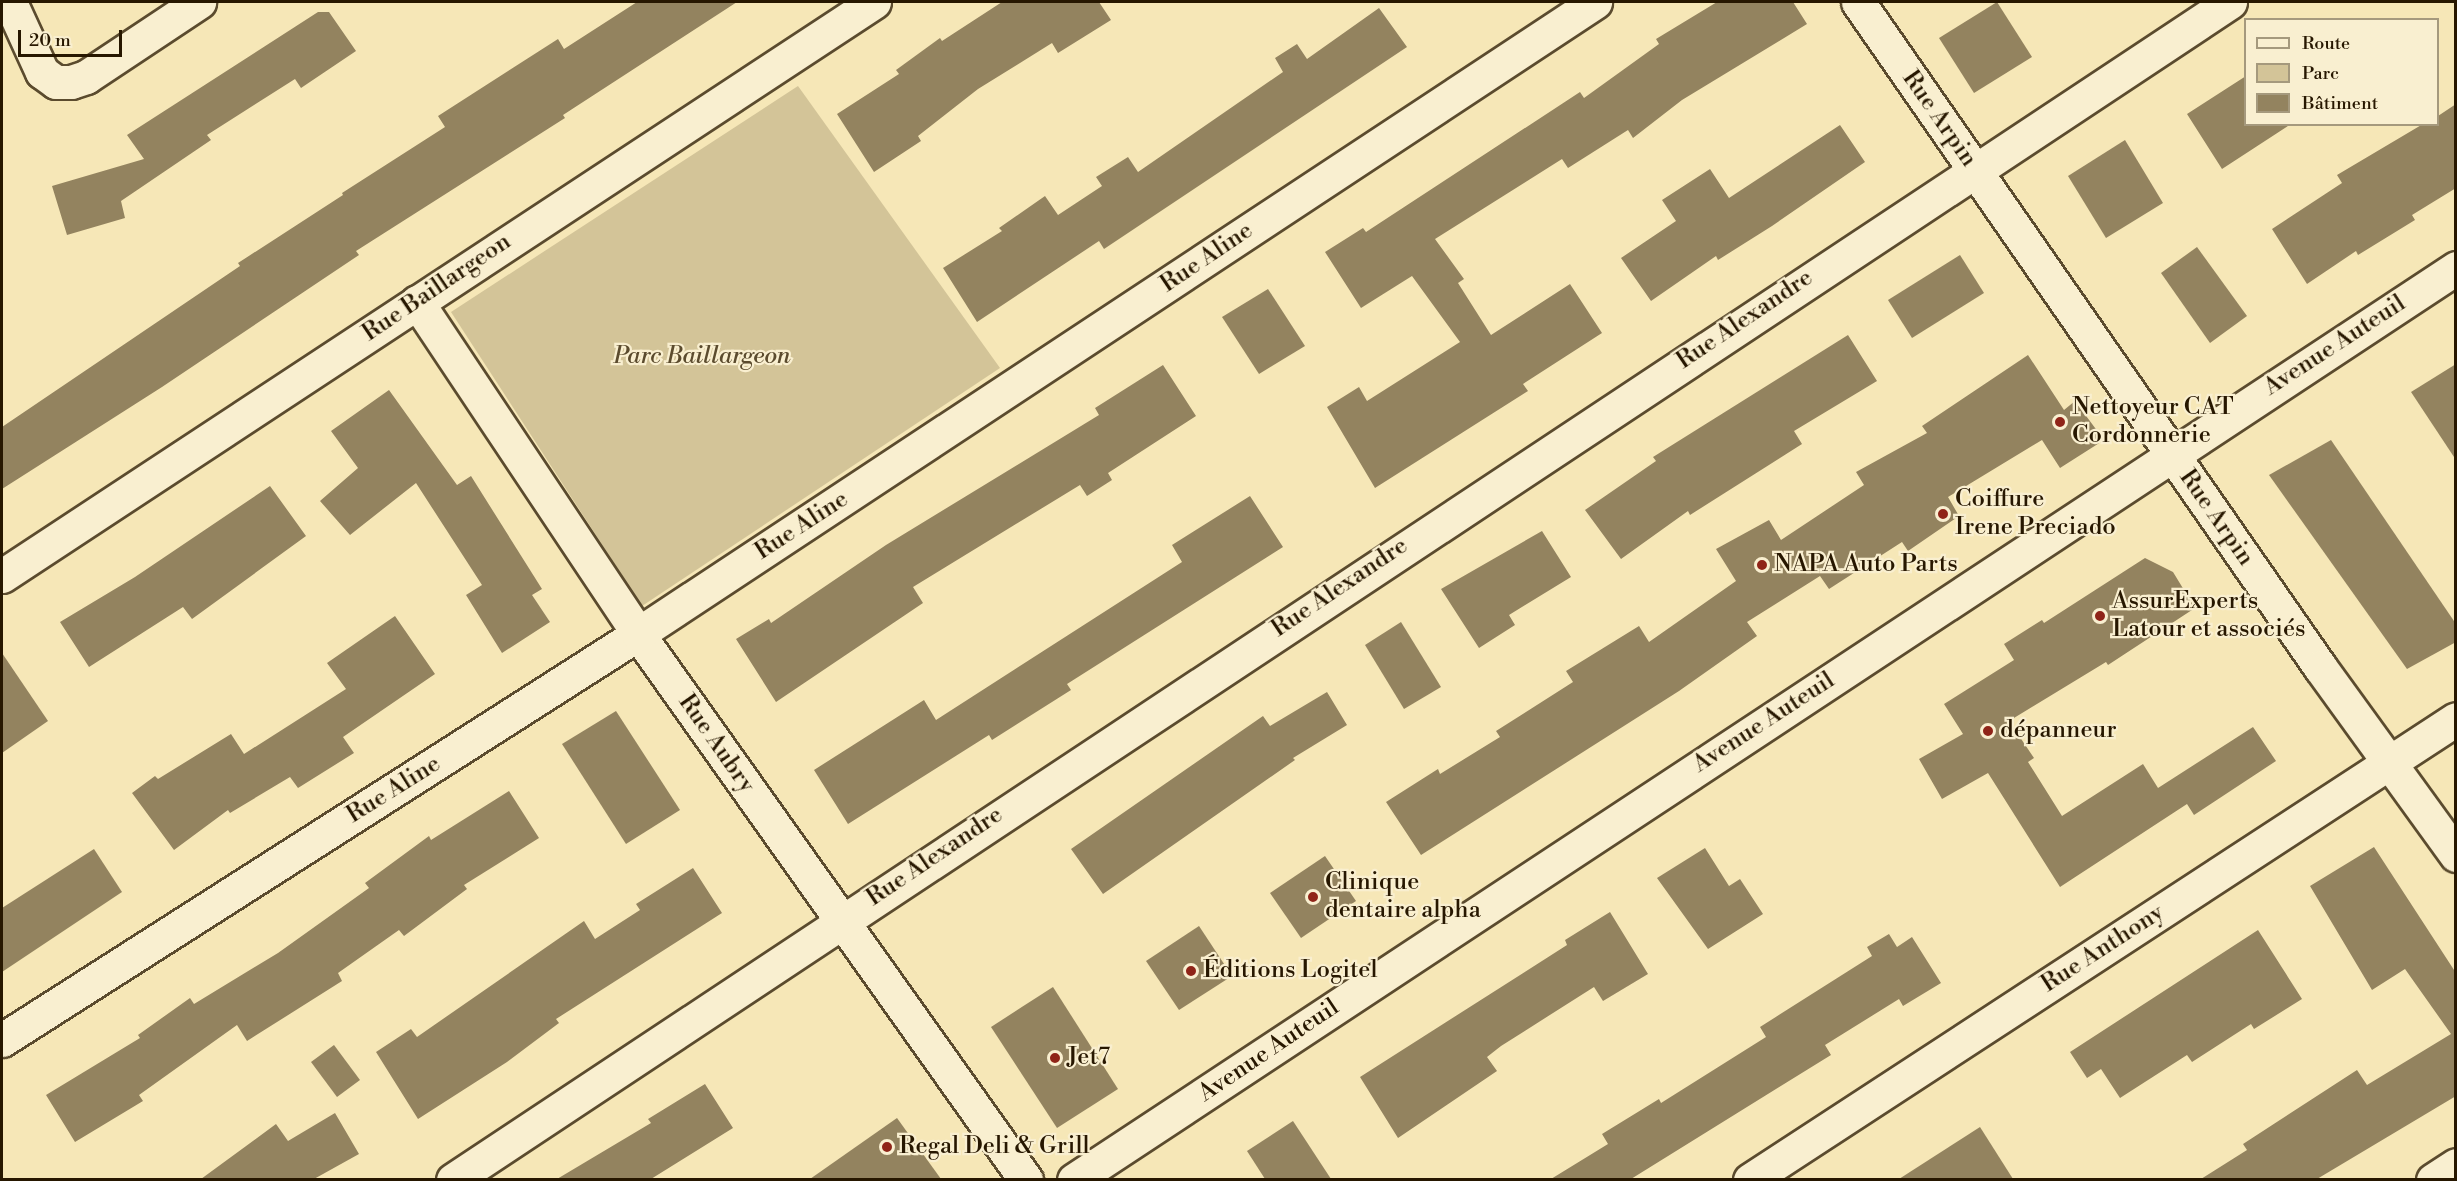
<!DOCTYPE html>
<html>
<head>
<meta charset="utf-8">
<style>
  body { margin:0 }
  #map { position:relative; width:2457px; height:1181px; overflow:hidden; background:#f6e7b7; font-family:"Libre Bodoni",serif }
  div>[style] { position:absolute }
  .green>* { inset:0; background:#d3c498 }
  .building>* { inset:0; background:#93835f }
  .roads { filter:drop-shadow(2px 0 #5b4b2e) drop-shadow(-2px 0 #5b4b2e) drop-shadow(0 2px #5b4b2e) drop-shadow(0 -2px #5b4b2e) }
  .minor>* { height:33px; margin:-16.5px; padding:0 16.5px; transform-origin:16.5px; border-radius:16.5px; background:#f9efd0 }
  .dots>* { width:16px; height:16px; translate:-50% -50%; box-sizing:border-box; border:3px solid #f9efd0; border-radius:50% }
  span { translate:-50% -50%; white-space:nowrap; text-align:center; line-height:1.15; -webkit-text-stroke:4.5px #f9efd0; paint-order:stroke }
  .street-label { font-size:24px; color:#271700 }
  .park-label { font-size:24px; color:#5b4b2e; font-style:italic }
  .poi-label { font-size:24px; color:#271700 }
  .left { translate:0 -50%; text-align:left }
  .frame { position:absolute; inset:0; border:3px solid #271700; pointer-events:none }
  .legend { position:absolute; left:2244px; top:18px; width:195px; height:108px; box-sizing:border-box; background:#f9efd0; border:2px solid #a5997d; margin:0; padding:8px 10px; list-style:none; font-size:18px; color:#271700 }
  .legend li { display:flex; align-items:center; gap:12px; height:30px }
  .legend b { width:30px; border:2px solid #a5997d }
  .scale { position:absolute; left:18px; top:30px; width:104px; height:27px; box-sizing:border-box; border:3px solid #271700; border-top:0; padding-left:8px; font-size:18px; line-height:21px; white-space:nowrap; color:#271700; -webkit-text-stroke:4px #f9efd0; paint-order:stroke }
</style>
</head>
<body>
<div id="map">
  <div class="green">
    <i style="clip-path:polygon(798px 86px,1000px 368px,642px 606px,451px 312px)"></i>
  </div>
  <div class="building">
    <i style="clip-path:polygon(637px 2px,737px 2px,563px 115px,565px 118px,356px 251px,359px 255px,162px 387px,2px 489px,2px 427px,240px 266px,238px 263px,343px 195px,342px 193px,445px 127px,438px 116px,558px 39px,564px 49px)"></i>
    <i style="clip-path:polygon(1002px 2px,1099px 2px,1111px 20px,1058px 53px,1052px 43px,978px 89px,918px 136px,921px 141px,874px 172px,837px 114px,899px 74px,896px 70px,940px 38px,942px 41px)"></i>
    <i style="clip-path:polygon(1717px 2px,1793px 2px,1807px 24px,1682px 100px,1633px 138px,1628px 130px,1568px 168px,1562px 159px,1435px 239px,1464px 279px,1458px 283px,1491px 335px,1570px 284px,1602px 333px,1523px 384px,1528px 391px,1375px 488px,1327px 407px,1359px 387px,1367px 401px,1460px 342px,1412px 276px,1361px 308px,1325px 252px,1363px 228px,1366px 232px,1580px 92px,1584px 98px,1659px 44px,1656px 39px)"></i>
    <i style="clip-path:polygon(1997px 2px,2032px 57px,1974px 93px,1939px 38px)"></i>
    <i style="clip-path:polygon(1379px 8px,1407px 47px,1104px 249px,1099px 241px,977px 322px,943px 268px,1002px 231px,999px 228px,1045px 196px,1058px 215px,1102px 186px,1096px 177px,1128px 157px,1138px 172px,1283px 72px,1275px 58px,1297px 44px,1307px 59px)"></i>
    <i style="clip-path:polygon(318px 12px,329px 12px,356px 51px,301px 88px,295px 79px,207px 135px,211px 140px,121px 201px,125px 218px,67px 235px,52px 186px,144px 159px,127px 135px)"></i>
    <i style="clip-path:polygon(2246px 76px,2246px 124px,2291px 124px,2222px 169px,2187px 114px)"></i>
    <i style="clip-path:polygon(2456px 104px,2456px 188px,2412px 215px,2415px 220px,2358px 255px,2356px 251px,2307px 284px,2272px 229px,2342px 183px,2337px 175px,2423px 124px,2438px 124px,2438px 116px)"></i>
    <i style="clip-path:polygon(1840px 125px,1865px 162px,1772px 226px,1718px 260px,1716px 256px,1651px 301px,1621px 258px,1676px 221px,1662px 200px,1710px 169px,1729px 198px)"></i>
    <i style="clip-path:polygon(2125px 140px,2163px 203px,2106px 238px,2068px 176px)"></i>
    <i style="clip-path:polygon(2197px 247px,2247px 316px,2210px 343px,2161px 273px)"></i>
    <i style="clip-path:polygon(1960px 255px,1984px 293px,1912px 338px,1888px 300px)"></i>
    <i style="clip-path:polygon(1268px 289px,1305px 346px,1259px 374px,1222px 317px)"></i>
    <i style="clip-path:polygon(1848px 335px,1877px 381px,1794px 431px,1802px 444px,1690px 515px,1688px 511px,1621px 559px,1585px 510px,1656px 461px,1653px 457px)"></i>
    <i style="clip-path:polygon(2028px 355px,2064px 410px,2075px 401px,2104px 440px,2060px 468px,2042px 440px,1948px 497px,1959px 516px,1908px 551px,1902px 542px,1829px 589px,1820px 576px,1747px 622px,1757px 636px,1679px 691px,1421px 855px,1386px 802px,1438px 769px,1440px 774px,1500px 737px,1496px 731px,1573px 682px,1566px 671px,1639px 626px,1649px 642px,1736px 581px,1716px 549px,1769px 520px,1781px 540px,1864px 485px,1856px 472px,1927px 433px,1922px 426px)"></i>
    <i style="clip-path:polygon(2456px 364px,2456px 460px,2411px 392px)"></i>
    <i style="clip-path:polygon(1163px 365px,1196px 416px,1108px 473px,1112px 480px,1087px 496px,1080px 485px,913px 587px,923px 603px,776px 702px,736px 639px,769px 619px,771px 623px,886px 545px,1099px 415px,1095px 408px)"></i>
    <i style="clip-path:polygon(389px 390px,457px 485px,471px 476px,542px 589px,532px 595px,550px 622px,502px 653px,466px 595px,482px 585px,416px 483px,350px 535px,320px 501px,358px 468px,331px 431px)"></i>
    <i style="clip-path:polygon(2331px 440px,2456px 624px,2456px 642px,2407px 669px,2269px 475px)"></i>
    <i style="clip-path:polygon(270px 486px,306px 536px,192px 619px,183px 607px,89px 667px,60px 622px,135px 577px)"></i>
    <i style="clip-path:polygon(1250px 496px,1283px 547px,1067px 684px,1071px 690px,992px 740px,989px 735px,848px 824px,814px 770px,924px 700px,936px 720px,1182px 562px,1172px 545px)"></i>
    <i style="clip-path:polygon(1542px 531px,1571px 577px,1509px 615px,1515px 625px,1479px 648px,1441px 589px)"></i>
    <i style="clip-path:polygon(2145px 558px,2173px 572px,2195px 608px,2108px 665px,2106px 662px,2009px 721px,2034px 758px,2028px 762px,2062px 816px,2143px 764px,2158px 788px,2253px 727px,2276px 761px,2194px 815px,2187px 804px,2060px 887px,1988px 773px,1942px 799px,1919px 759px,1963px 734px,1944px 704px,2014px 660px,2004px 644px,2042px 620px,2044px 623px)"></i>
    <i style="clip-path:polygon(395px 616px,435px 674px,343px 737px,354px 753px,298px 788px,290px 777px,230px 813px,228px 810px,174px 850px,132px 793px,155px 776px,158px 779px,231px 734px,244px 754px,346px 689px,327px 663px)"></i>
    <i style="clip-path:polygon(1401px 622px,1441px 687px,1404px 709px,1365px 645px)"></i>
    <i style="clip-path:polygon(2px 653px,48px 721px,2px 753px)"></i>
    <i style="clip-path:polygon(1327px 692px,1347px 725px,1293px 758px,1295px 760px,1103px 894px,1071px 849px,1263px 716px,1270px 726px)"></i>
    <i style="clip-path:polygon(616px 711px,680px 810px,626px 844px,562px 744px)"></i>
    <i style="clip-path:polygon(509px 791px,539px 838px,464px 885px,467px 889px,404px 936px,399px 930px,338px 973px,342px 981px,247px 1041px,237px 1025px,139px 1095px,143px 1101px,75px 1142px,46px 1095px,140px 1038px,138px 1035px,190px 998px,194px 1004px,278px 953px,369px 888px,365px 883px,429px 836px,431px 840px)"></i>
    <i style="clip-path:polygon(2374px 847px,2456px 973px,2456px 1096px,2317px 1179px,2201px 1179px,2247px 1150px,2243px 1144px,2357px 1070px,2367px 1085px,2451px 1034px,2405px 969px,2372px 990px,2310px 886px)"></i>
    <i style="clip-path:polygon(1705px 848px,1729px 886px,1740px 879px,1763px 914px,1708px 949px,1657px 878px)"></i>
    <i style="clip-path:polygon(94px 849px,122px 892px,2px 972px,2px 908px)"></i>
    <i style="clip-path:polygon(1325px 856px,1356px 901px,1301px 938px,1270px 893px)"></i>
    <i style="clip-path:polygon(693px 868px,722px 913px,556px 1019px,559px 1023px,507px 1062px,418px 1119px,376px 1052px,411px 1029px,417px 1037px,584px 921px,595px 939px,640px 910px,636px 904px)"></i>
    <i style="clip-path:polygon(1610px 912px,1648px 974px,1603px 1001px,1594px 987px,1501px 1046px,1487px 1057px,1497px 1071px,1398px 1138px,1360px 1077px,1567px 945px,1565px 940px)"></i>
    <i style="clip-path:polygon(1199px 926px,1232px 976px,1179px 1010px,1146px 961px)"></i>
    <i style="clip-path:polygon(2258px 930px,2302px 999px,2254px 1029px,2251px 1024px,2192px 1062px,2187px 1055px,2120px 1098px,2101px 1069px,2087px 1078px,2070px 1052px)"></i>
    <i style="clip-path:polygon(1889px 934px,1897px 947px,1912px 937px,1941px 983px,1903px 1006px,1899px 999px,1825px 1045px,1831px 1055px,1631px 1179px,1551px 1179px,1608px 1144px,1602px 1134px,1659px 1099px,1661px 1103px,1766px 1037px,1760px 1027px,1872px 956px,1867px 947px)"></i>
    <i style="clip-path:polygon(1053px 987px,1118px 1089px,1057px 1128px,991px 1027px)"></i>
    <i style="clip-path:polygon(334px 1045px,360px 1080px,337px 1097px,311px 1062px)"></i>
    <i style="clip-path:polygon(705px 1084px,733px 1128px,651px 1179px,557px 1179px,651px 1123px,648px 1119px)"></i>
    <i style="clip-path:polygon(335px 1113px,359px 1154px,314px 1179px,201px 1179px,276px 1124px,288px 1141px)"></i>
    <i style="clip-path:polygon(897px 1118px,941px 1179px,810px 1179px)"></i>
    <i style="clip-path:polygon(1293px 1121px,1331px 1179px,1265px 1179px,1247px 1151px)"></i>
    <i style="clip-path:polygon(1980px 1127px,2013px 1179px,1899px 1179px)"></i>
  </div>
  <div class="roads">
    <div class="minor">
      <i style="left:10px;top:2px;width:77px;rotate:65.4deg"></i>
      <i style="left:42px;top:72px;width:17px;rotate:36deg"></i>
      <i style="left:56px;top:82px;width:15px"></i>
      <i style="left:71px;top:82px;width:16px;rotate:-18deg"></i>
      <i style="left:86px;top:77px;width:136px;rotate:-33.6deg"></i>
      <i style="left:1858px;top:2px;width:810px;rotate:55.21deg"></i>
      <i style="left:2320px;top:667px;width:232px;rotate:54.1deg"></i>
      <i style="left:417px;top:302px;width:399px;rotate:56.3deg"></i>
      <i style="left:638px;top:634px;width:670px;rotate:54.6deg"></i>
      <i style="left:2px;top:576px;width:1044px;rotate:-33.36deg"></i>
      <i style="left:2px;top:1040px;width:755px;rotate:-32.55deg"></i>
      <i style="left:638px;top:634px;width:1147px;rotate:-33.44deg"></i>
      <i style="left:453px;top:1180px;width:2132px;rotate:-33.54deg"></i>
      <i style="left:1074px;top:1180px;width:1656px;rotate:-33.42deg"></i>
      <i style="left:1750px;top:1180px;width:843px;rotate:-33.14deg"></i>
      <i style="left:2433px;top:1180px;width:27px;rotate:-33deg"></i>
    </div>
  </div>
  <div class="dots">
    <i style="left:2060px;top:422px;background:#8f2418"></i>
    <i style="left:1943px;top:514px;background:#8f2418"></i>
    <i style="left:1762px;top:565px;background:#8f2418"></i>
    <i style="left:2100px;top:616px;background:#8f2418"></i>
    <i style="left:1988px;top:731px;background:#8f2418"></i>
    <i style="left:1313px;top:897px;background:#8f2418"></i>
    <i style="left:1191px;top:971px;background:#8f2418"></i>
    <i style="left:1055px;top:1058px;background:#8f2418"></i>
    <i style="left:887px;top:1147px;background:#8f2418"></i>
  </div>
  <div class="street-label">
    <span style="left:1939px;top:119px;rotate:55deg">Rue Arpin</span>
    <span style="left:1207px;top:258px;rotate:-34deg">Rue Aline</span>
    <span style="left:437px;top:288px;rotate:-34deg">Rue Baillargeon</span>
    <span style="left:1745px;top:320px;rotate:-34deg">Rue Alexandre</span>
    <span style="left:2335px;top:346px;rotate:-33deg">Avenue Auteuil</span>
    <span style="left:2216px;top:518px;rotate:55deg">Rue Arpin</span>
    <span style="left:802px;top:526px;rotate:-33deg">Rue Aline</span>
    <span style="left:1340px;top:588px;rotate:-34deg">Rue Alexandre</span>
    <span style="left:1764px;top:723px;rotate:-33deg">Avenue Auteuil</span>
    <span style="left:716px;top:744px;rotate:55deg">Rue Aubry</span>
    <span style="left:394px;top:790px;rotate:-32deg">Rue Aline</span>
    <span style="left:935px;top:857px;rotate:-34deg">Rue Alexandre</span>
    <span style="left:2103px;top:949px;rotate:-33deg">Rue Anthony</span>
    <span style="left:1269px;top:1051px;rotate:-34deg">Avenue Auteuil</span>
  </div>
  <div class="park-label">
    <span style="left:702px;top:357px">Parc Baillargeon</span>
  </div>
  <div class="poi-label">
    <span class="left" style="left:2072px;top:422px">Nettoyeur CAT<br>Cordonnerie</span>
    <span class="left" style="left:1955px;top:514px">Coiffure<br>Irene Preciado</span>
    <span class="left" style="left:1774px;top:565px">NAPA Auto Parts</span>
    <span class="left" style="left:2112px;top:616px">AssurExperts<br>Latour et associés</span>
    <span class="left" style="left:2000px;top:731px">dépanneur</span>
    <span class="left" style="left:1325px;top:897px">Clinique<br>dentaire alpha</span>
    <span class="left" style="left:1203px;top:971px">Éditions Logitel</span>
    <span class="left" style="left:1067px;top:1058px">Jet7</span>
    <span class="left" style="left:899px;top:1147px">Regal Deli &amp; Grill</span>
  </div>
  <div class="frame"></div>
  <ul class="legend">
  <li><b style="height:8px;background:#f9efd0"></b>Route</li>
  <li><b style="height:16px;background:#d3c498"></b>Parc</li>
  <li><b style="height:16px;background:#93835f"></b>Bâtiment</li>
  </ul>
  <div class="scale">20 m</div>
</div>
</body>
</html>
